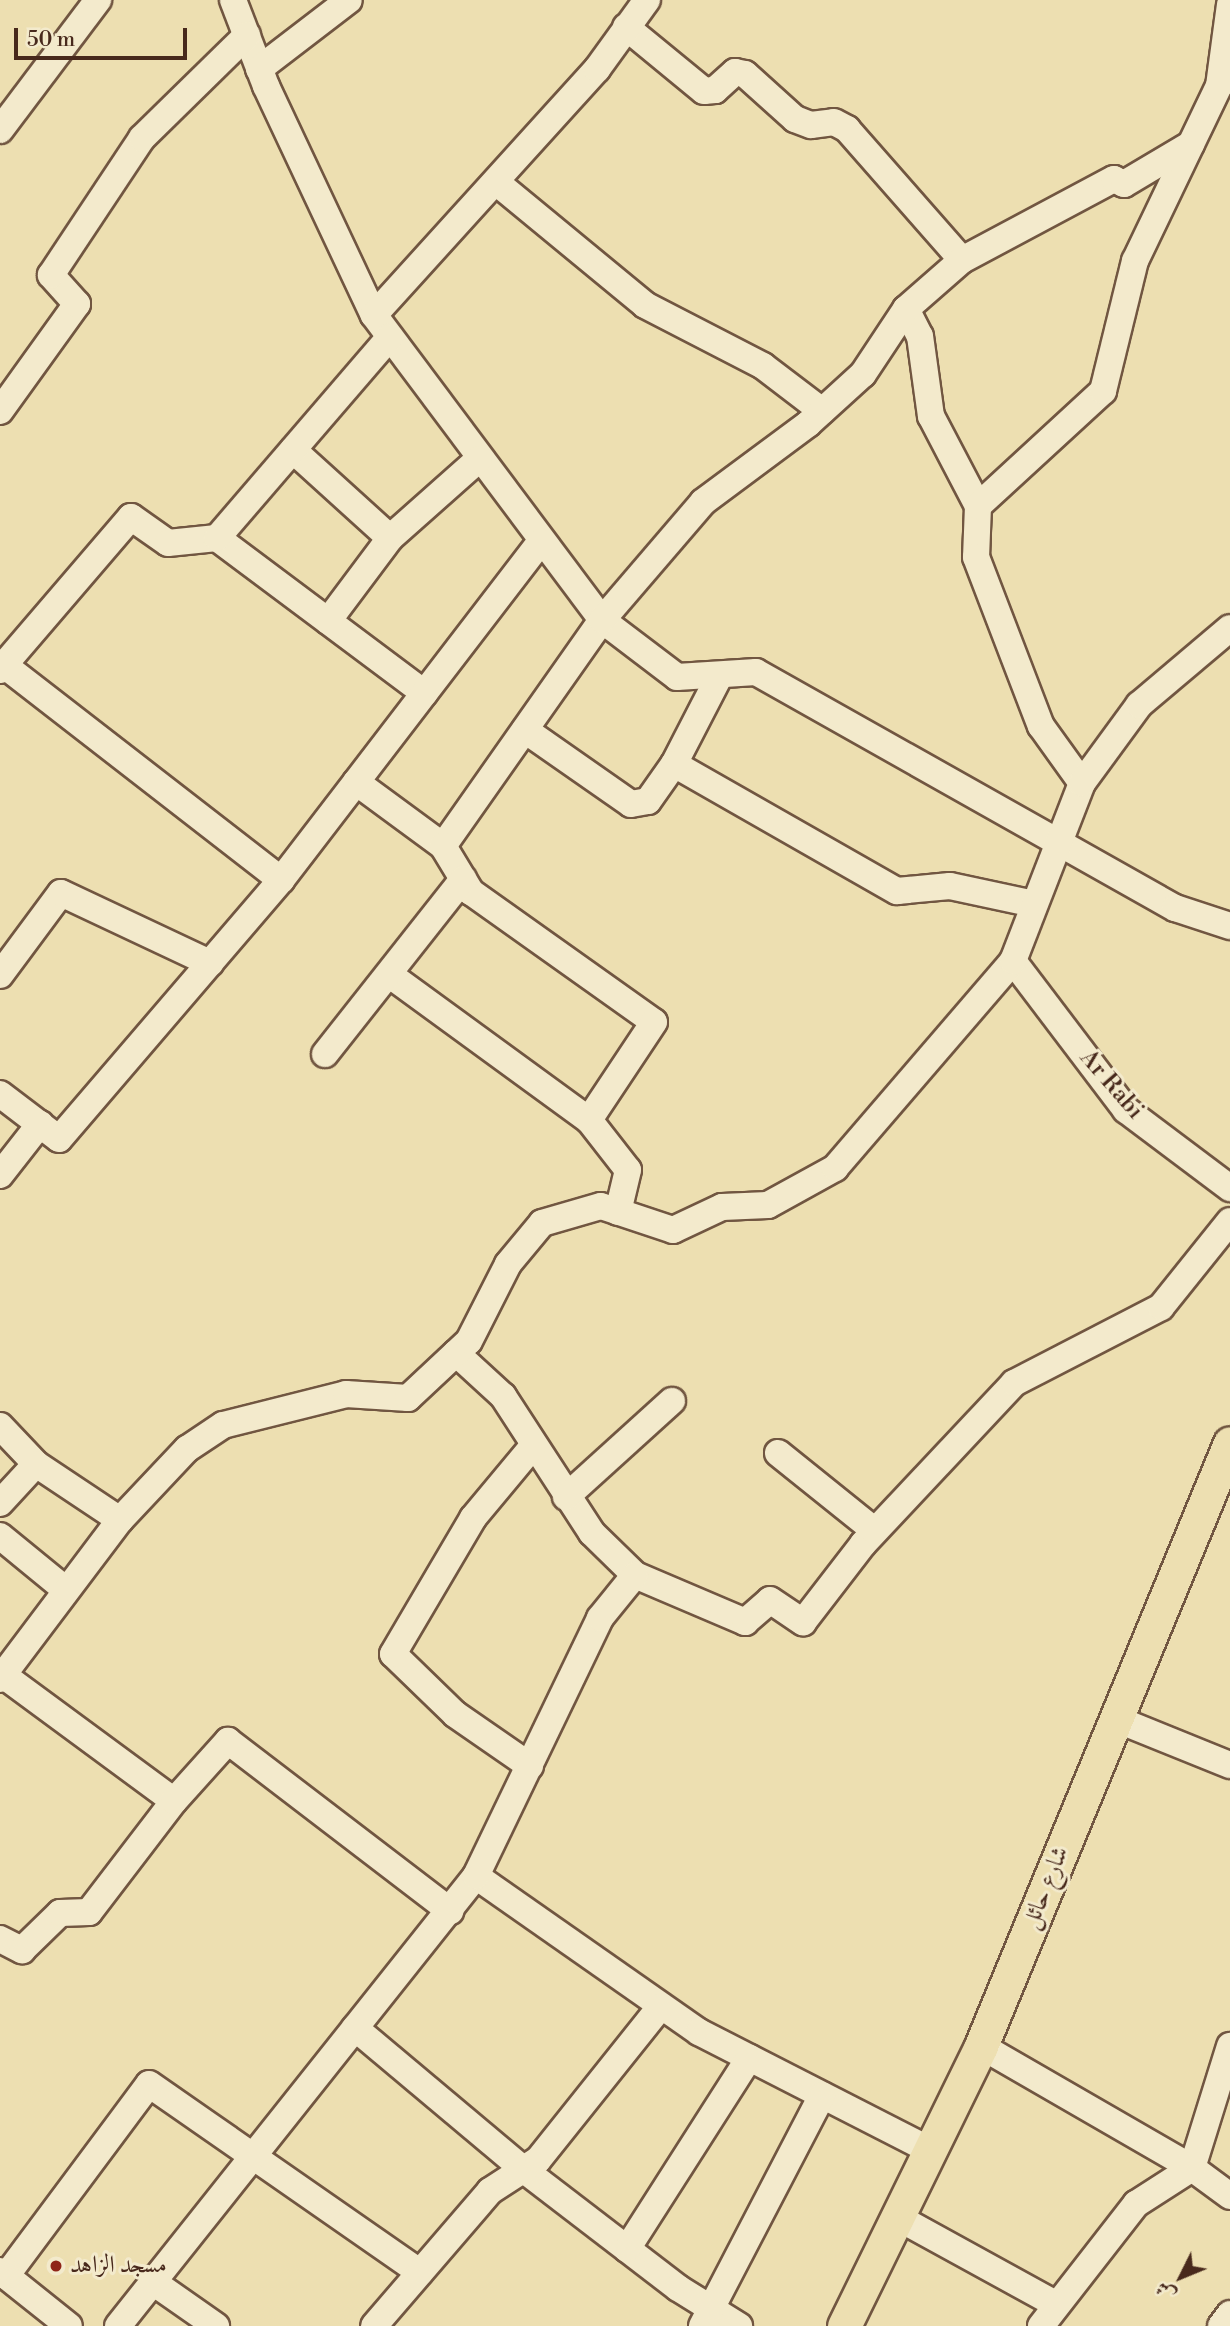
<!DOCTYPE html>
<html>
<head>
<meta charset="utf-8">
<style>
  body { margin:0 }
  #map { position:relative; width:1230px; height:2326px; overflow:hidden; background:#eddfb1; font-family:"Libre Bodoni",Amiri,serif }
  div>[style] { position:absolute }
  .roads { filter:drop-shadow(2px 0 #715641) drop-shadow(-2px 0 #715641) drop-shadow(0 2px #715641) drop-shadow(0 -2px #715641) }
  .minor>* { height:26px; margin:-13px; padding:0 13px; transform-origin:13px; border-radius:13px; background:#f3eacc }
  .major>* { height:33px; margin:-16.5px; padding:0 16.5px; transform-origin:16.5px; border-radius:16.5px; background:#eddfb1 }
  .dots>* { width:19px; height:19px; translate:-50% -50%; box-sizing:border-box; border:4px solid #f3eacc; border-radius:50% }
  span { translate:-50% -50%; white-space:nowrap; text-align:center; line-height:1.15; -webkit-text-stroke:6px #f3eacc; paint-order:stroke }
  .street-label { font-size:24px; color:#48291c }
  .poi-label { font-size:24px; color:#48291c }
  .left { translate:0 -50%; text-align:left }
  .north { position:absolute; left:1146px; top:2242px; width:70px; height:70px; -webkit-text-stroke:5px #f3eacc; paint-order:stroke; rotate:227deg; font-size:19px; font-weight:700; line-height:28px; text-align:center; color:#48291c }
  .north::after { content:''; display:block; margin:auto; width:24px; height:32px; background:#48291c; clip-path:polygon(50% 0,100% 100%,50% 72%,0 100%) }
  .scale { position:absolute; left:14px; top:28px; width:173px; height:32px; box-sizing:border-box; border:4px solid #48291c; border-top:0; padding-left:9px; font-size:21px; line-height:24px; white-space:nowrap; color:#48291c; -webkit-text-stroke:5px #f3eacc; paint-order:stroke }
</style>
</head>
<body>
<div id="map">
  <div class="roads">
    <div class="minor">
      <i style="left:233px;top:0;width:92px;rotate:69deg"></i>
      <i style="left:266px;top:86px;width:253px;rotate:64.8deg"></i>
      <i style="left:374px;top:315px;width:381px;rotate:53.2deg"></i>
      <i style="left:602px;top:620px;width:94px;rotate:37.2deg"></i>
      <i style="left:677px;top:677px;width:79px;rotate:-3.6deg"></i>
      <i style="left:756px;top:672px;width:481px;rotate:29.4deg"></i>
      <i style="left:1175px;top:908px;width:58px;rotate:18.1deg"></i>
      <i style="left:626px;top:27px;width:101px;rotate:39.4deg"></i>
      <i style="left:704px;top:91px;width:11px;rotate:-5deg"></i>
      <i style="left:715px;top:90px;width:27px;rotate:-42deg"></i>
      <i style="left:735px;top:72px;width:10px;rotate:11deg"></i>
      <i style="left:745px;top:74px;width:67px;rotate:42deg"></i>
      <i style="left:795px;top:119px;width:17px;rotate:21deg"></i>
      <i style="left:811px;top:125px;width:23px;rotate:-7deg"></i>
      <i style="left:834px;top:122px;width:15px;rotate:28deg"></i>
      <i style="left:847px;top:129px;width:174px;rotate:48.7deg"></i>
      <i style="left:259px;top:69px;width:113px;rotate:-37.5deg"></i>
      <i style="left:0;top:130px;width:163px;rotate:-53deg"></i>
      <i style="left:496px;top:182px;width:193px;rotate:39.5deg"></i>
      <i style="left:645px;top:305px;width:133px;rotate:27.3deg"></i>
      <i style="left:763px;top:366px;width:74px;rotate:37.3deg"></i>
      <i style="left:906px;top:309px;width:30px;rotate:63deg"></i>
      <i style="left:920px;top:336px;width:81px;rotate:82.2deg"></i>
      <i style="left:931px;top:416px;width:102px;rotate:62.4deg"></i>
      <i style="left:978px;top:506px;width:51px;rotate:92.2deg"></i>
      <i style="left:976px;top:557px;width:181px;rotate:69deg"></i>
      <i style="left:1041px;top:726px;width:70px;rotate:54.3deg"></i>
      <i style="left:374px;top:315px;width:332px;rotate:-47.8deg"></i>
      <i style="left:597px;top:69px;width:85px;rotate:-54.1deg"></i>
      <i style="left:0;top:411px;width:132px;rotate:-54.3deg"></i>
      <i style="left:77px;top:304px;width:39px;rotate:-132deg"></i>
      <i style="left:51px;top:275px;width:164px;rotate:-56.4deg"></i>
      <i style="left:142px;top:138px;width:147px;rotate:-44.4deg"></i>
      <i style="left:293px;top:450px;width:131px;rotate:42.2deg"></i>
      <i style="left:978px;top:506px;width:170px;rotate:-42.6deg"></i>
      <i style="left:1103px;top:391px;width:134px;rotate:-76.2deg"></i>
      <i style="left:1135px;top:261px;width:194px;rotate:-64.4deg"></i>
      <i style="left:1219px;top:86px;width:82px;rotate:-82.3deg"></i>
      <i style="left:217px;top:538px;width:259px;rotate:36.8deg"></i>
      <i style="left:328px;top:621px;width:104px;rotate:-53.2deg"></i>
      <i style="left:390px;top:538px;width:119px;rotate:-41.6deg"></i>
      <i style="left:4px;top:665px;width:195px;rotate:-49.4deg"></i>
      <i style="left:131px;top:517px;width:45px;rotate:35.1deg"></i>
      <i style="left:168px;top:543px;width:49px;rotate:-5.8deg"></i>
      <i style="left:217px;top:538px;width:265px;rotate:-49.3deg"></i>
      <i style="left:0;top:670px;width:6px;rotate:-51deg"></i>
      <i style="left:4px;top:665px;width:351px;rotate:37.8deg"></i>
      <i style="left:281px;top:880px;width:426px;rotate:-52.5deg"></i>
      <i style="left:720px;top:675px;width:100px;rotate:117.3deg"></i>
      <i style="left:674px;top:764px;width:257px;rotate:29.7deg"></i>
      <i style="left:897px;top:891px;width:53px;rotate:-5.4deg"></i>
      <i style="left:950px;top:886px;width:86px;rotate:12.1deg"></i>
      <i style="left:525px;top:730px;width:129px;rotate:34.9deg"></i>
      <i style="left:631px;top:804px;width:17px;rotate:-10deg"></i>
      <i style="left:648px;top:801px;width:45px;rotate:-54.9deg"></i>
      <i style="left:356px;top:782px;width:108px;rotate:36.3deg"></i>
      <i style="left:443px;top:846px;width:276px;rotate:-54.9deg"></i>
      <i style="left:602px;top:620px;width:155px;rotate:-49.4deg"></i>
      <i style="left:703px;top:502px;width:131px;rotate:-36.6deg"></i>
      <i style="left:808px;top:424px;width:74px;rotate:-42.3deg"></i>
      <i style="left:863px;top:374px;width:78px;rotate:-56.5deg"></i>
      <i style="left:906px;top:309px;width:74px;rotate:-41.2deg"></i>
      <i style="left:962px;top:260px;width:172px;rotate:-28.1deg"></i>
      <i style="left:1114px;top:179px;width:11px;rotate:27deg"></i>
      <i style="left:1124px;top:184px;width:78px;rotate:-30.8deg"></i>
      <i style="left:443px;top:846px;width:54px;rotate:58.7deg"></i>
      <i style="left:471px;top:892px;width:224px;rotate:35.4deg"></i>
      <i style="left:654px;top:1022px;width:118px;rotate:123.6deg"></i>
      <i style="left:1013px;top:961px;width:187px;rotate:52.8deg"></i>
      <i style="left:1126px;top:1110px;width:130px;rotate:36.9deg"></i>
      <i style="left:0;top:975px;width:102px;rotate:-53.4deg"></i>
      <i style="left:61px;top:893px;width:165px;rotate:25.2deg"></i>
      <i style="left:390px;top:975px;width:246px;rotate:36.1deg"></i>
      <i style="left:589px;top:1120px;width:63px;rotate:52deg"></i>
      <i style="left:628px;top:1170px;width:43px;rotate:103.4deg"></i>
      <i style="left:325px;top:1054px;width:223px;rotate:-51.7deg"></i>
      <i style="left:0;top:1094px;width:74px;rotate:37.3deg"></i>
      <i style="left:59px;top:1139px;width:341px;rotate:-49.4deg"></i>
      <i style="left:0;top:1175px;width:65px;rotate:-51.9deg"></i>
      <i style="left:456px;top:1353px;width:64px;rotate:42.5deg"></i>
      <i style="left:503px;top:1396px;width:163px;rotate:57deg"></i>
      <i style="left:592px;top:1533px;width:60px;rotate:44.3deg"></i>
      <i style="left:635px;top:1575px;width:120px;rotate:23.1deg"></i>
      <i style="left:745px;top:1622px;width:33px;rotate:-41deg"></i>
      <i style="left:770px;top:1600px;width:40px;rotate:34deg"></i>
      <i style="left:803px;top:1622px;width:98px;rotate:-52.4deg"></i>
      <i style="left:863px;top:1544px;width:221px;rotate:-46.8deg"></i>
      <i style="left:1014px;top:1383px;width:165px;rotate:-27.3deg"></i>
      <i style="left:1161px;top:1307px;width:110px;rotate:-51.3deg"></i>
      <i style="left:0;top:1426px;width:52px;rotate:46.5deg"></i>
      <i style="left:36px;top:1464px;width:101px;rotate:33.7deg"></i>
      <i style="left:778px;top:1453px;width:124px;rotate:38.8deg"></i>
      <i style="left:566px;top:1497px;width:143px;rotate:-42.2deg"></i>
      <i style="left:0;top:1503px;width:53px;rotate:-47.3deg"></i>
      <i style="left:0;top:1536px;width:85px;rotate:39.3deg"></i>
      <i style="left:3px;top:1675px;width:212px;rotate:36.4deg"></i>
      <i style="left:0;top:1679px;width:199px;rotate:-53deg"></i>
      <i style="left:120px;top:1520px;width:98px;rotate:-46.7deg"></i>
      <i style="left:187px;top:1449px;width:43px;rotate:-33.7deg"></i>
      <i style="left:223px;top:1425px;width:127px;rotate:-14.1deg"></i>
      <i style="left:346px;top:1394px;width:62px;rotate:3.7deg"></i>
      <i style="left:408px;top:1398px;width:83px;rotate:-43.1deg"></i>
      <i style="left:469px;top:1341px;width:86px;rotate:-63.1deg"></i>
      <i style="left:508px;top:1264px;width:53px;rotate:-50.3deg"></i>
      <i style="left:542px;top:1223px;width:61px;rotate:-16.1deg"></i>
      <i style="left:601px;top:1206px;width:76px;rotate:18.4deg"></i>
      <i style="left:673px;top:1230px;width:54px;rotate:-25.1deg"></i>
      <i style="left:722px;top:1207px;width:46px;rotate:-2.5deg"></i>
      <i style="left:768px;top:1205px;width:77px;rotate:-28.9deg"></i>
      <i style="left:835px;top:1168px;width:273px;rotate:-49.3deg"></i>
      <i style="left:1013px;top:961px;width:191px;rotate:-68.8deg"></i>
      <i style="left:1082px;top:783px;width:97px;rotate:-53.8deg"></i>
      <i style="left:1139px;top:705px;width:119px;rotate:-40.2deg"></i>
      <i style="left:1116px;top:1719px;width:123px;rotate:22deg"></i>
      <i style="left:530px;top:1766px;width:91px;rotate:-145.3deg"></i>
      <i style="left:455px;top:1714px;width:86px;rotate:-135.9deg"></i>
      <i style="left:393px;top:1654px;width:158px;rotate:-59.5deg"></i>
      <i style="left:473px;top:1518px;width:94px;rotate:-50.2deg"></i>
      <i style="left:476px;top:1876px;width:272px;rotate:35deg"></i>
      <i style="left:699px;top:2032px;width:259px;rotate:27.1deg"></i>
      <i style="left:0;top:1939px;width:25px;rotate:27deg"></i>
      <i style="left:22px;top:1950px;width:53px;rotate:-44.2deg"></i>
      <i style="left:60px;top:1913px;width:29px;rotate:-2deg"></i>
      <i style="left:89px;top:1912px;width:140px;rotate:-52.6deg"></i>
      <i style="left:174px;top:1801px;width:81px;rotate:-48deg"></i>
      <i style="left:228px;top:1741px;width:280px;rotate:37.4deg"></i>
      <i style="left:355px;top:2028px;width:219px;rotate:40deg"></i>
      <i style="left:523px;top:2169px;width:195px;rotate:37.5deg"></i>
      <i style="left:678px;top:2288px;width:72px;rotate:31.9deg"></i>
      <i style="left:981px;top:2046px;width:244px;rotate:30deg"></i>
      <i style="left:1192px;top:2168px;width:47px;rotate:36.4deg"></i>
      <i style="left:897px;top:2217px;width:180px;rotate:28.8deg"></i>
      <i style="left:627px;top:2249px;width:227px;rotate:-57.4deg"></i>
      <i style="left:0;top:2271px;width:88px;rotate:38.6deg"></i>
      <i style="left:6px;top:2276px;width:239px;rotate:-53.3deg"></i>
      <i style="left:149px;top:2084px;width:330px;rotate:34.8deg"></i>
      <i style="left:153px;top:2282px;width:77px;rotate:34.9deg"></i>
      <i style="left:118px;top:2326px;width:575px;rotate:-51.5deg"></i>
      <i style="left:476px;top:1876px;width:286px;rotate:-64.3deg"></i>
      <i style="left:600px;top:1618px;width:55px;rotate:-50.9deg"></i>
      <i style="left:374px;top:2326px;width:178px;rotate:-49.3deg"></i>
      <i style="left:490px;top:2191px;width:57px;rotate:-32.9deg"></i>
      <i style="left:538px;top:2160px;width:196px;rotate:-51.4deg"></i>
      <i style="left:702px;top:2326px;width:260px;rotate:-62.5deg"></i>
      <i style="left:1041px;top:2326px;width:155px;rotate:-52.1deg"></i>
      <i style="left:1136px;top:2204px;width:67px;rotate:-32.7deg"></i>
      <i style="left:1192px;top:2168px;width:128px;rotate:-72.7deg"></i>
      <i style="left:1221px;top:2326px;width:15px;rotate:-53deg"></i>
    </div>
    <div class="major">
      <i style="left:844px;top:2326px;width:312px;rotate:-63.9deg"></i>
      <i style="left:981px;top:2046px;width:652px;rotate:-67.56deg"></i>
    </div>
  </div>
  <div class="dots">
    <i style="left:56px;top:2266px;background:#8f2418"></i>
  </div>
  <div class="street-label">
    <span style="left:1111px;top:1085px;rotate:49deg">Ar Rabi</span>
    <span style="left:1046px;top:1888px;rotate:-68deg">شارع حائل</span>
  </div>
  <div class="poi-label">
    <span class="left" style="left:70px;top:2266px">مسجد الزاهد</span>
  </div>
  <div class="north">ش</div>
  <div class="scale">50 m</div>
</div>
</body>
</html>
